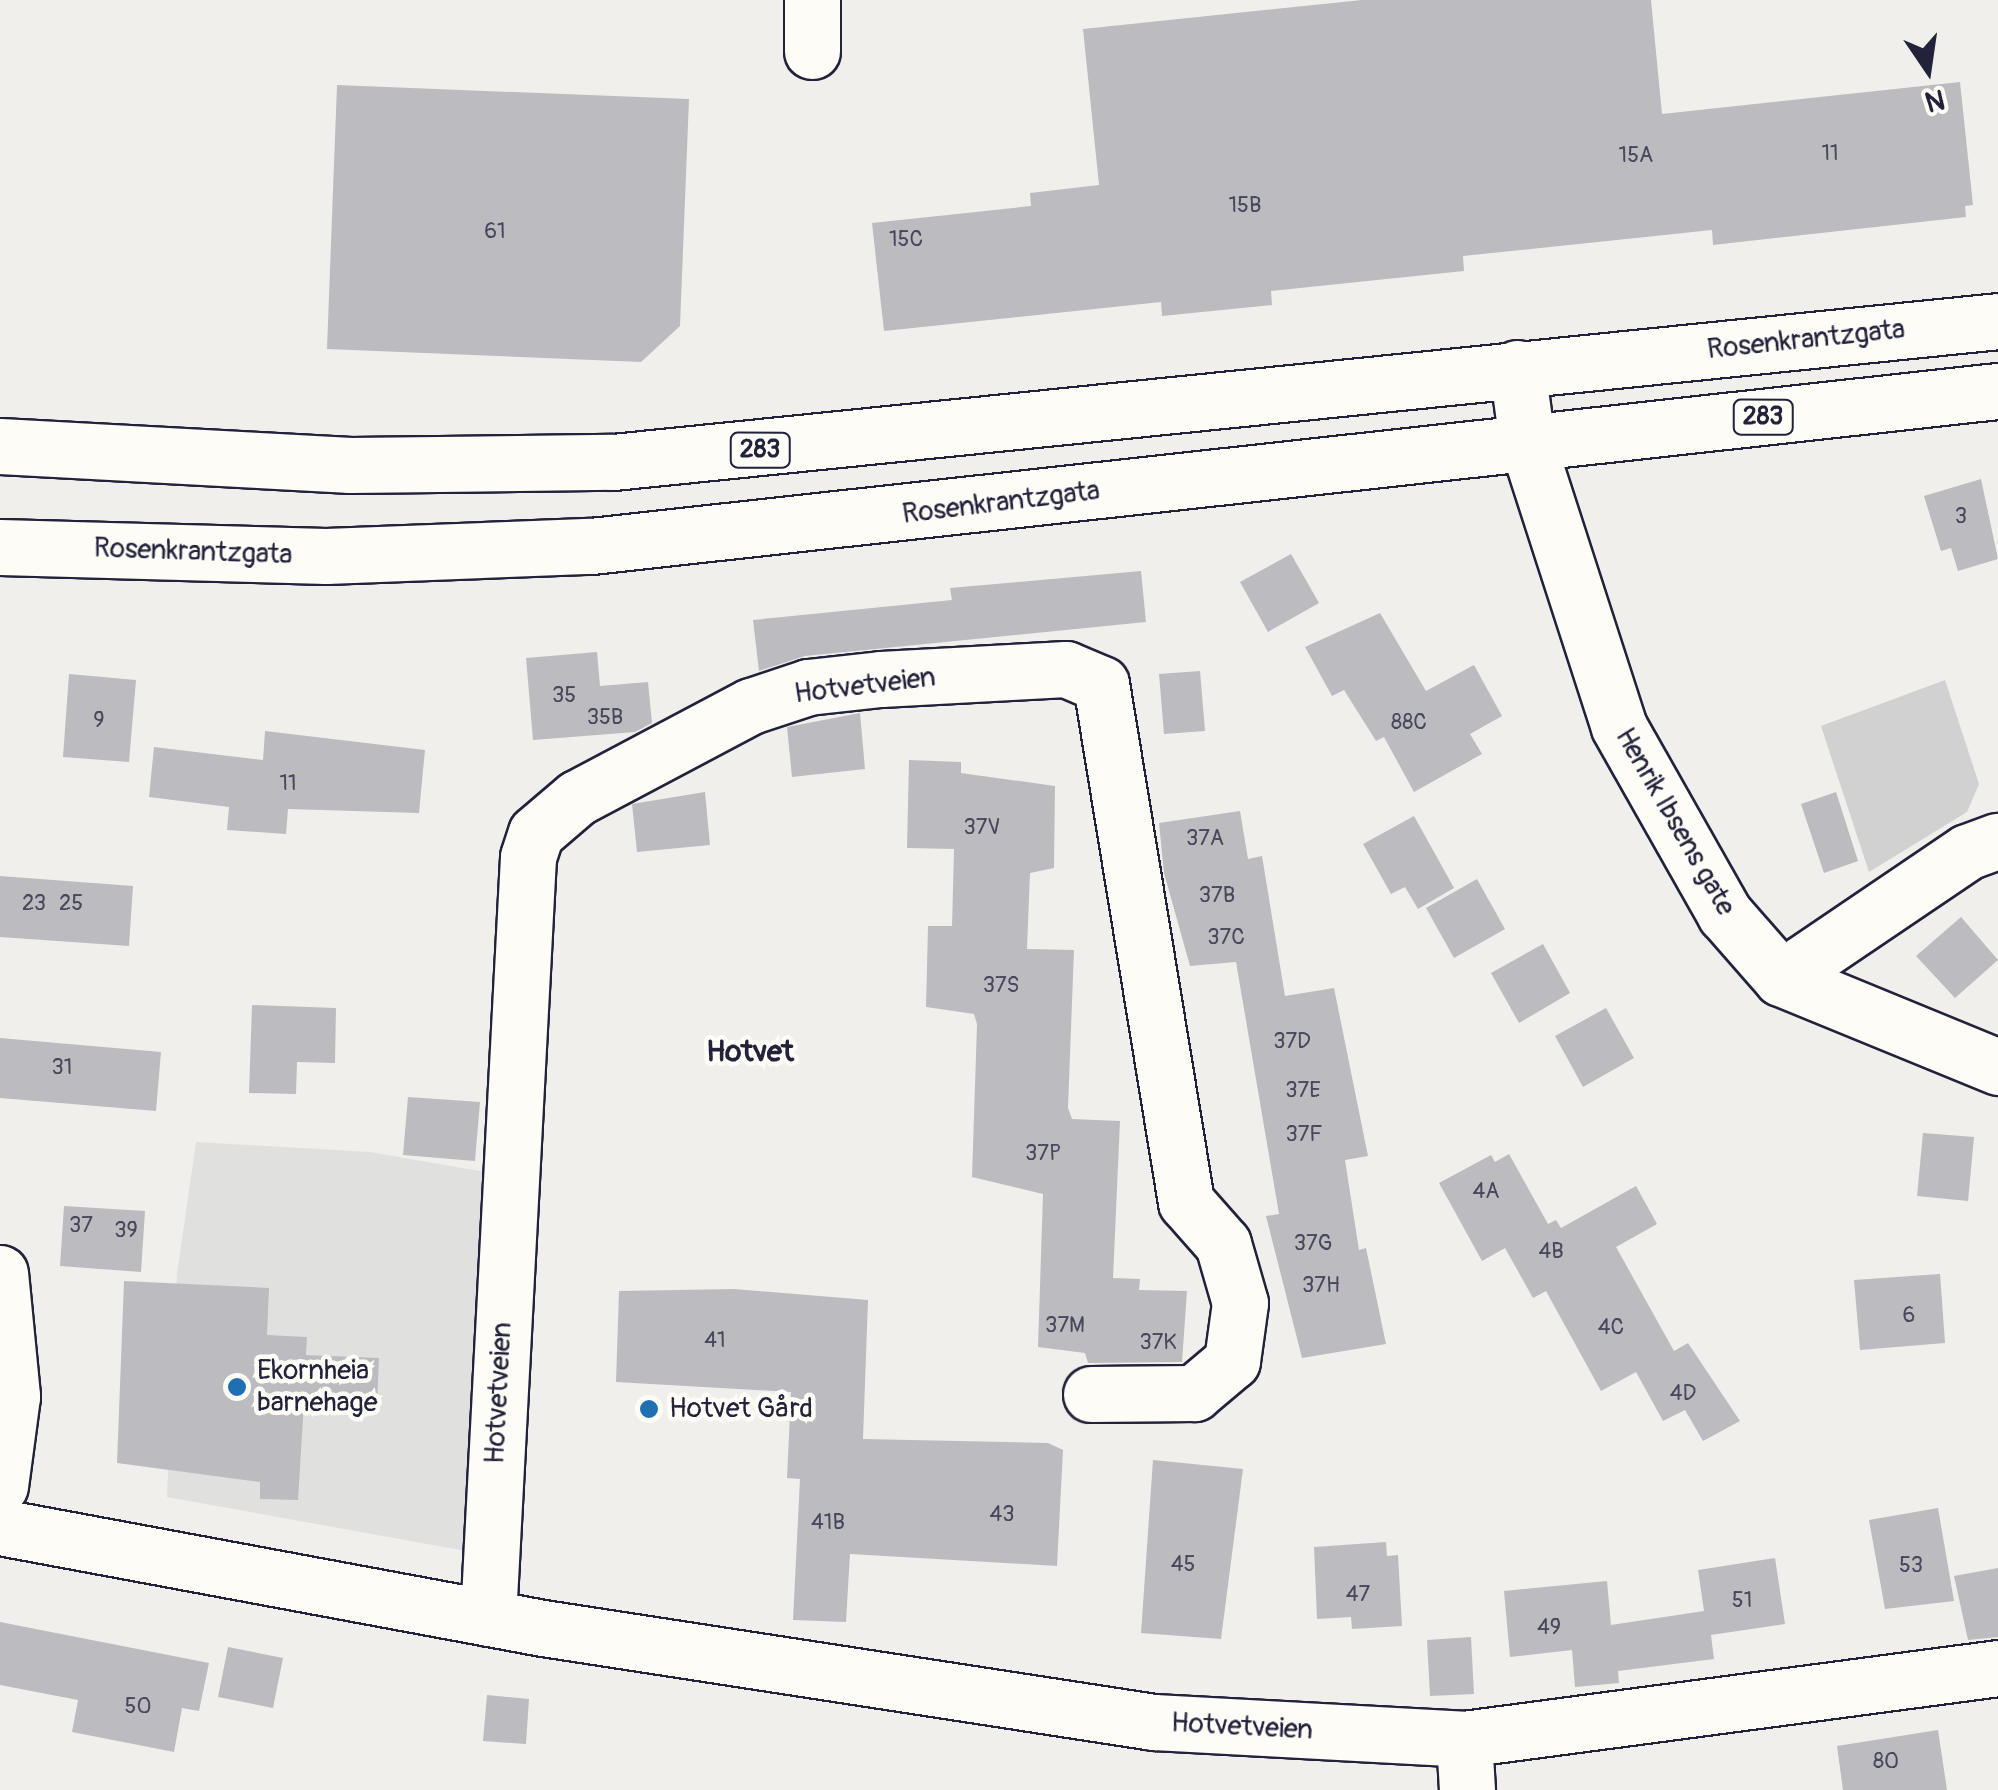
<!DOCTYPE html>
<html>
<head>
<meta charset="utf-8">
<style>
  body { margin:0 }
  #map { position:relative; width:1998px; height:1790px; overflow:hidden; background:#f0efec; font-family:Pangolin,sans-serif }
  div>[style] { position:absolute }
  .built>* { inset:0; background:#e0e0df }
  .green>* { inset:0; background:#d2d1d1 }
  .building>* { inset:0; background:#bcbcc0 }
  .roads { filter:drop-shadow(2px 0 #22223b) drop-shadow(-2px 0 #22223b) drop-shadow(0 2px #22223b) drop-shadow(0 -2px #22223b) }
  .minor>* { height:55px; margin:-27.5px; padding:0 27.5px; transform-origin:27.5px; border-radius:27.5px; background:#fdfcf7 }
  .major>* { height:55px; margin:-27.5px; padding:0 27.5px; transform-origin:27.5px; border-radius:27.5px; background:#fdfcf7 }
  .dots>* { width:28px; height:28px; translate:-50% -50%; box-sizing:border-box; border:5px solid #fdfcf7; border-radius:50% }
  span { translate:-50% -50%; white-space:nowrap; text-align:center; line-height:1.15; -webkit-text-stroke:9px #fdfcf7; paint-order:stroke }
  .number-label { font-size:22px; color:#48485c }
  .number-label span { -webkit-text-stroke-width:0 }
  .shield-label span { padding:2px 8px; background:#fdfcf7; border:2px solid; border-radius:8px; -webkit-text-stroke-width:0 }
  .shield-label { font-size:25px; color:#22223b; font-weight:700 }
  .street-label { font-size:28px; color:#22223b }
  .poi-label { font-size:28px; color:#22223b }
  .left { translate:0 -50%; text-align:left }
  .neighbourhood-label { font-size:30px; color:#22223b; font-weight:700 }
  .north { position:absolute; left:1878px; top:20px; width:100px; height:100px; -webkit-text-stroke:8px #fdfcf7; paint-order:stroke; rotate:167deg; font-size:28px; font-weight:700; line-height:40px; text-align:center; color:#22223b }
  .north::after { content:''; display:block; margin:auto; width:35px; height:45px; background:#22223b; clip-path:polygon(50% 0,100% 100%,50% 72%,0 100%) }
</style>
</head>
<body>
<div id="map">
  <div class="built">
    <i style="clip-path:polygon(196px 1142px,370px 1152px,491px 1173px,477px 1553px,167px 1497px,177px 1274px)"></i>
  </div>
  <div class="green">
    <i style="clip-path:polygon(1945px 680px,1979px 784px,1967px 812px,1869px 872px,1821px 726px)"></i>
  </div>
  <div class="building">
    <i style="clip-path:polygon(1362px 0,1651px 0,1662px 114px,1960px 82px,1973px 205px,1965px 206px,1966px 217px,1713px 245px,1712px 230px,1463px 256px,1464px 271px,1271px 291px,1272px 305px,1162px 316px,1161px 302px,884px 331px,872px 223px,1031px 206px,1030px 193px,1099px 185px,1083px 29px)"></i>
    <i style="clip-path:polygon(337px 85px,689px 99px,680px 326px,641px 362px,327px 349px)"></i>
    <i style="clip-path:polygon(1981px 479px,1998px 559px,1958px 571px,1951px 548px,1941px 551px,1924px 496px)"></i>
    <i style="clip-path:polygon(1291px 554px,1319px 603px,1268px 632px,1240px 582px)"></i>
    <i style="clip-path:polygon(1141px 571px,1146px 622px,805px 656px,759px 671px,753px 620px,952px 600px,950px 588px)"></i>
    <i style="clip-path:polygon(1380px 613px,1426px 691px,1474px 665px,1502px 716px,1470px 734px,1482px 754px,1414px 792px,1384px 737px,1376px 741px,1344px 690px,1332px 696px,1305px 647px)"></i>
    <i style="clip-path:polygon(597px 652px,600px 686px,648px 682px,652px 723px,635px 732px,533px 740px,526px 658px)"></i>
    <i style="clip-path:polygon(1200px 671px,1205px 731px,1164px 734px,1159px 674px)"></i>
    <i style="clip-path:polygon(69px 674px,136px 680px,129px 762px,63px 757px)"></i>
    <i style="clip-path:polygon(860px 713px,865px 769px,792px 777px,787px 727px)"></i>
    <i style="clip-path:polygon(265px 731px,425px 750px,419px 813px,288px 809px,286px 834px,227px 830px,229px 807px,149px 797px,154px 747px,263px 760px)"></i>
    <i style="clip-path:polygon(909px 760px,961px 762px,961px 773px,1055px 786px,1054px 868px,1030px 873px,1027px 949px,1074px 950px,1068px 1108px,1072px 1119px,1120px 1121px,1113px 1278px,1140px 1279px,1139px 1290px,1187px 1291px,1182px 1362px,1088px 1363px,1085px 1353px,1038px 1347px,1043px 1194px,972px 1177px,977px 1024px,974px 1014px,926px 1007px,928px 926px,952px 926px,954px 849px,907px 848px)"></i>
    <i style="clip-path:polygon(705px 792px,710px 845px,637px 852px,632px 804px)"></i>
    <i style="clip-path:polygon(1836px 792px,1858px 861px,1824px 873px,1801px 804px)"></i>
    <i style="clip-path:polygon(1240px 811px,1248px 859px,1262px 856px,1285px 996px,1334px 988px,1368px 1156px,1345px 1160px,1359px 1250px,1366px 1248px,1386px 1344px,1302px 1358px,1266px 1216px,1279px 1214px,1236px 962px,1190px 966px,1164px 873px,1159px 823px)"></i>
    <i style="clip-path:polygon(1414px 816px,1454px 888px,1418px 909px,1405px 887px,1391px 894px,1363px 844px)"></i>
    <i style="clip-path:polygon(0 876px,133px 886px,129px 946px,0 937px)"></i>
    <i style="clip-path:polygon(1477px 879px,1505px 929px,1454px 958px,1426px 908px)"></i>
    <i style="clip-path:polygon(1961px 917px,1998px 960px,1955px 998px,1916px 956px)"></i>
    <i style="clip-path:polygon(1543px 944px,1570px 993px,1519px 1023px,1491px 973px)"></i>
    <i style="clip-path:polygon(252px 1005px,336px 1008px,335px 1063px,297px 1062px,296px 1094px,249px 1093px)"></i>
    <i style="clip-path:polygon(1606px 1008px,1634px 1058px,1583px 1087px,1555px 1036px)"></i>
    <i style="clip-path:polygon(0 1038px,161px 1052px,156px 1111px,0 1098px)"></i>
    <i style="clip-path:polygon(408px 1097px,480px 1102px,475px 1161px,403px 1155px)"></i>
    <i style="clip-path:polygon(1923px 1133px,1974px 1137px,1968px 1201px,1917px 1196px)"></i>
    <i style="clip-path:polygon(1509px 1154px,1548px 1224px,1556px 1220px,1561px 1228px,1636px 1186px,1657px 1224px,1616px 1247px,1674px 1351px,1688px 1343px,1740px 1421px,1703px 1441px,1685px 1410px,1663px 1421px,1636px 1372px,1601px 1391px,1546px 1291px,1533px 1298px,1505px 1248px,1482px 1261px,1439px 1183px,1491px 1155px,1495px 1162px)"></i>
    <i style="clip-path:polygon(64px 1206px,145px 1211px,141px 1272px,60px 1266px)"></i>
    <i style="clip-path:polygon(1940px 1274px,1945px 1343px,1860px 1350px,1854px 1280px)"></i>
    <i style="clip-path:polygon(124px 1281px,269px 1288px,267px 1335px,307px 1337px,306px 1355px,379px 1358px,377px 1406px,304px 1402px,298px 1500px,260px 1499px,260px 1482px,117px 1463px)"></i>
    <i style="clip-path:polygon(734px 1289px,868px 1300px,863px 1439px,1048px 1443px,1063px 1450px,1057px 1566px,850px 1554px,846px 1622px,793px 1620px,800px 1479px,787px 1478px,791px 1392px,616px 1382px,619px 1291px)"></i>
    <i style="clip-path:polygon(1153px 1460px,1243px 1469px,1221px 1639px,1141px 1633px)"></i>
    <i style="clip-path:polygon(1938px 1508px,1954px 1601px,1885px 1609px,1869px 1520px)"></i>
    <i style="clip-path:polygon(1386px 1542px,1387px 1556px,1398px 1555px,1402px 1626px,1352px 1629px,1351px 1617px,1317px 1619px,1314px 1547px)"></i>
    <i style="clip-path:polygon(1775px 1558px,1785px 1624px,1711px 1635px,1714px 1659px,1618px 1671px,1619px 1683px,1575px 1687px,1572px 1650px,1510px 1657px,1504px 1591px,1607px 1581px,1611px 1625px,1704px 1611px,1698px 1570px)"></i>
    <i style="clip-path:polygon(1998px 1568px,1998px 1637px,1968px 1640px,1954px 1576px)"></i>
    <i style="clip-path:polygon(0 1622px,209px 1663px,199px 1711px,182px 1708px,174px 1752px,72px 1732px,78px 1700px,0 1685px)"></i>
    <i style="clip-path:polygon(1471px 1637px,1474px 1694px,1430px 1696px,1427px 1640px)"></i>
    <i style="clip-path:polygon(228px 1647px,283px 1658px,273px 1708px,218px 1697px)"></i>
    <i style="clip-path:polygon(487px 1695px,529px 1699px,526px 1744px,483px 1741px)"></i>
    <i style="clip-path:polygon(1938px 1730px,1947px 1790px,1843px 1790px,1837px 1746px)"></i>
  </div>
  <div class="roads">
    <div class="minor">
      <i style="left:812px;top:51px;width:51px;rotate:-90deg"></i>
      <i style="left:1517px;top:368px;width:75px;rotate:82.3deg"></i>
      <i style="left:1527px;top:442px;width:299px;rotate:72.1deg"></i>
      <i style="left:1619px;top:727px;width:215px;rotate:60.5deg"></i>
      <i style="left:1725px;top:914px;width:85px;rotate:48.8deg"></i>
      <i style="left:1781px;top:978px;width:235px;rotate:22.3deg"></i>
      <i style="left:1781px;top:978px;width:225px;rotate:-34.1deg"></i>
      <i style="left:1967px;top:852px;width:33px;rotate:-20deg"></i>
      <i style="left:0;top:1273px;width:124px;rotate:84.4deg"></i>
      <i style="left:12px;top:1396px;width:91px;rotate:97.6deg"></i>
      <i style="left:0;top:1527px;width:552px;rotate:10.54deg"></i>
      <i style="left:543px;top:1628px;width:618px;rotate:8.75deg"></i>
      <i style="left:1154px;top:1722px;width:310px;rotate:3.1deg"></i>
      <i style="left:1464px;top:1739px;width:539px;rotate:-7.57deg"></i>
      <i style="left:488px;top:1618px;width:762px;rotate:-86.99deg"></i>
      <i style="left:528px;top:857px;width:25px;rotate:-72deg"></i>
      <i style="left:536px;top:833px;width:54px;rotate:-40.5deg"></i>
      <i style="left:577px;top:798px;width:197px;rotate:-27.9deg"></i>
      <i style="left:751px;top:706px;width:60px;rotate:-18.4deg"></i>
      <i style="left:808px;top:687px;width:73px;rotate:-6.3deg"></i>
      <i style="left:881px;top:679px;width:185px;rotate:-3.1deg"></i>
      <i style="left:1066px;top:669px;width:38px;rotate:23deg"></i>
      <i style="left:1101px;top:684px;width:525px;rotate:80.68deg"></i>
      <i style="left:1186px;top:1202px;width:56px;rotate:48.6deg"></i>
      <i style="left:1223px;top:1244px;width:61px;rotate:73.9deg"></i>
      <i style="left:1240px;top:1303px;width:59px;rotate:97.9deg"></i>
      <i style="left:1232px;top:1361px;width:50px;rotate:139.9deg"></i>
      <i style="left:1194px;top:1393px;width:103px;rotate:179.4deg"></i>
      <i style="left:1464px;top:1739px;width:51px;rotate:86.6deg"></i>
    </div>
    <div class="major">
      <i style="left:0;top:446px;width:351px;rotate:3.1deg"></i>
      <i style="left:350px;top:465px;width:263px;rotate:-0.7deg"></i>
      <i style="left:613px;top:462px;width:1392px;rotate:-5.81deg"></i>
      <i style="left:0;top:547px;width:326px;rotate:1.6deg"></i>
      <i style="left:326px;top:556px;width:265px;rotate:-2.2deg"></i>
      <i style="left:591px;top:546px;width:1416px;rotate:-6.29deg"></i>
    </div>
  </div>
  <div class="dots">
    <i style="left:237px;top:1387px;background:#1f6fb2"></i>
    <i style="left:649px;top:1409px;background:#1f6fb2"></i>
  </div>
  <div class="number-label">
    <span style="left:1830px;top:154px">11</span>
    <span style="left:1636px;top:156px">15A</span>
    <span style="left:1245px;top:206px">15B</span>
    <span style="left:495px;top:232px">61</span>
    <span style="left:906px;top:240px">15C</span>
    <span style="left:1961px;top:517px">3</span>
    <span style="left:564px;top:696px">35</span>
    <span style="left:605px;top:718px">35B</span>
    <span style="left:99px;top:721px">9</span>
    <span style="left:1409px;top:723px">88C</span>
    <span style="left:288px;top:784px">11</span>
    <span style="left:982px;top:828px">37V</span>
    <span style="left:1205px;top:839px">37A</span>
    <span style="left:1217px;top:896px">37B</span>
    <span style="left:34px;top:904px">23</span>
    <span style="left:71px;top:904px">25</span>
    <span style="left:1226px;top:938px">37C</span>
    <span style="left:1001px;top:986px">37S</span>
    <span style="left:1292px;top:1042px">37D</span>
    <span style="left:62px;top:1068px">31</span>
    <span style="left:1303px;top:1091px">37E</span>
    <span style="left:1304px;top:1135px">37F</span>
    <span style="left:1043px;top:1154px">37P</span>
    <span style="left:1486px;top:1192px">4A</span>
    <span style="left:81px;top:1226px">37</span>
    <span style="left:126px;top:1231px">39</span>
    <span style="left:1313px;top:1244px">37G</span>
    <span style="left:1551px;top:1252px">4B</span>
    <span style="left:1321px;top:1286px">37H</span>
    <span style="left:1909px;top:1316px">6</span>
    <span style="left:1065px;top:1326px">37M</span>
    <span style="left:1611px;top:1328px">4C</span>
    <span style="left:715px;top:1341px">41</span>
    <span style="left:1158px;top:1343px">37K</span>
    <span style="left:1683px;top:1394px">4D</span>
    <span style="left:1002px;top:1515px">43</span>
    <span style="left:828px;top:1523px">41B</span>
    <span style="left:1183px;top:1565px">45</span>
    <span style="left:1911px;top:1566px">53</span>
    <span style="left:1358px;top:1595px">47</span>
    <span style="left:1742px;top:1601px">51</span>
    <span style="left:1549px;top:1628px">49</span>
    <span style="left:138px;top:1707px">50</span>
    <span style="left:1886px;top:1762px">80</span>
  </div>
  <div class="shield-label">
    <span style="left:1763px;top:417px">283</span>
    <span style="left:760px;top:450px">283</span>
  </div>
  <div class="street-label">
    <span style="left:1806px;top:340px;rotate:-6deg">Rosenkrantzgata</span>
    <span style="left:1001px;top:503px;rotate:-7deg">Rosenkrantzgata</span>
    <span style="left:193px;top:552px;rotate:2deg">Rosenkrantzgata</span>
    <span style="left:865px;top:686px;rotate:-7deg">Hotvetveien</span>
    <span style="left:1675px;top:822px;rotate:60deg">Henrik Ibsens gate</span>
    <span style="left:499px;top:1393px;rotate:-87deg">Hotvetveien</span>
    <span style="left:1242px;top:1727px;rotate:3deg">Hotvetveien</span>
  </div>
  <div class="poi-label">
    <span class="left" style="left:257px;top:1387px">Ekornheia<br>barnehage</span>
    <span class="left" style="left:669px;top:1409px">Hotvet Gård</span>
  </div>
  <div class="neighbourhood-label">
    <span style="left:750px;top:1052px">Hotvet</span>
  </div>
  <div class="north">N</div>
</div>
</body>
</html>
